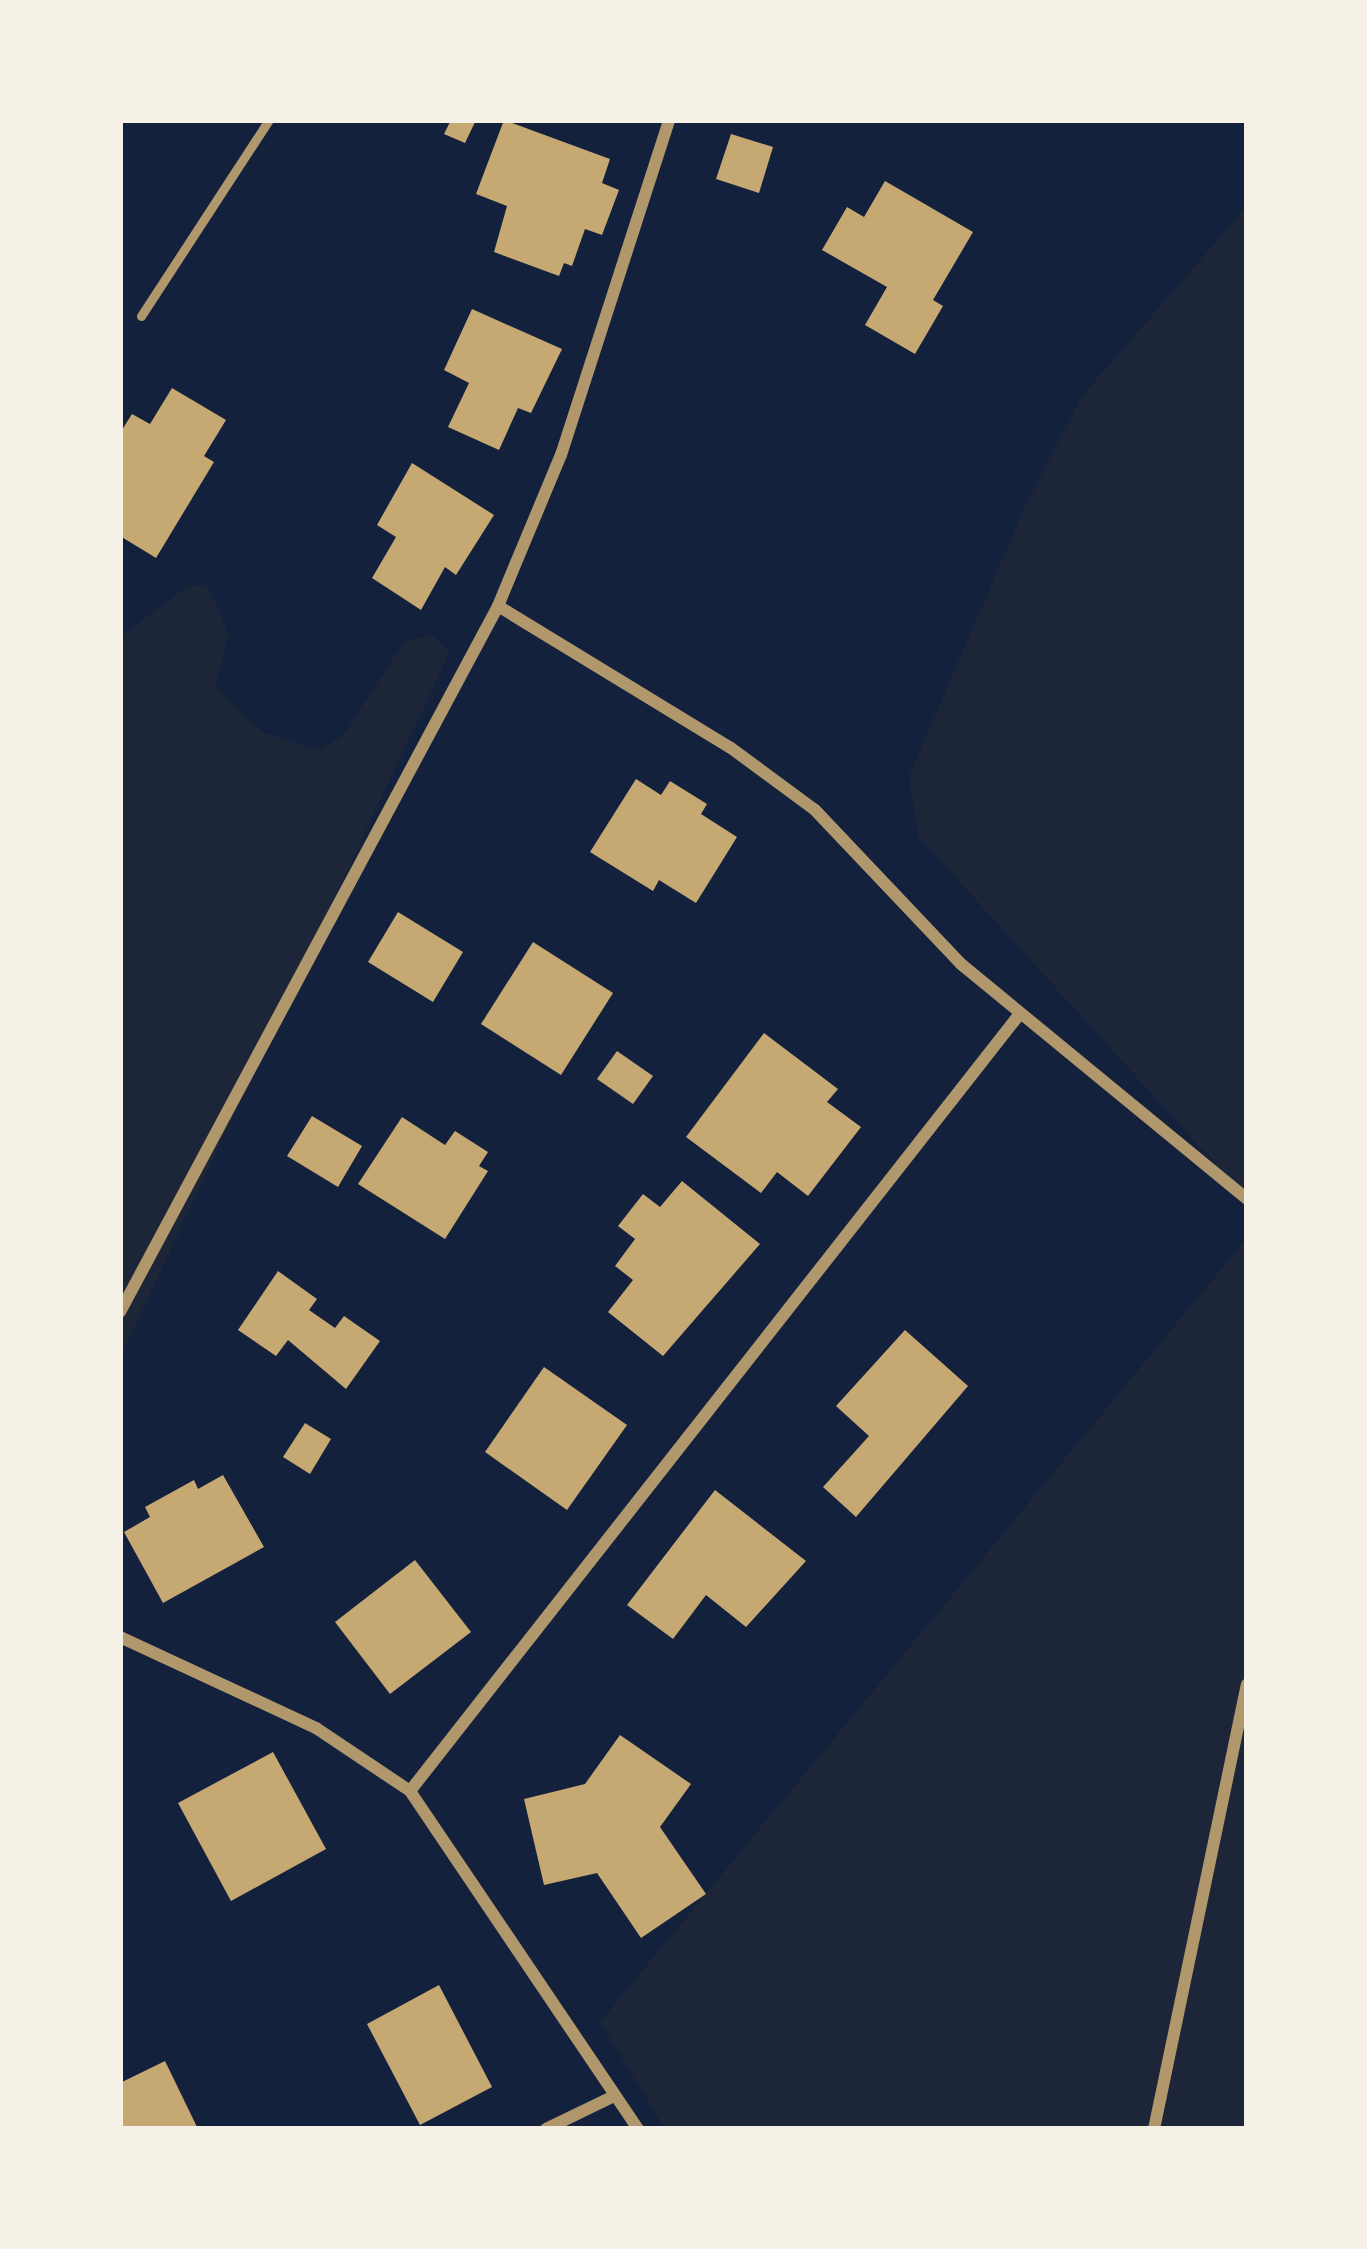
<!DOCTYPE html>
<html>
<head>
<meta charset="utf-8">
<style>
  body { margin:0 }
  #map { position:relative; width:1367px; height:2249px; overflow:hidden; background:#14213d; font-family:"Titillium Web",sans-serif }
  div>[style] { position:absolute }
  .green>* { inset:0; background:#1d2539 }
  .building>* { inset:0; background:#c6a872 }
  .service>* { height:9px; margin:-4.5px; padding:0 4.5px; transform-origin:4.5px; border-radius:4.5px; background:#b1986c }
  .minor>* { height:12px; margin:-6px; padding:0 6px; transform-origin:6px; border-radius:6px; background:#b1986c }
  span { translate:-50% -50%; white-space:nowrap; text-align:center; line-height:1.15; -webkit-text-stroke:9px #f6f1e7; paint-order:stroke }
  .frame { position:absolute; inset:0; border:123px solid #f6f1e7; pointer-events:none }
</style>
</head>
<body>
<div id="map">
  <div class="green">
    <i style="clip-path:polygon(1247px 206px,1247px 1199px,918px 836px,909px 776px,1024px 509px,1082px 396px)"></i>
    <i style="clip-path:polygon(207px 585px,229px 634px,215px 686px,262px 732px,319px 750px,343px 736px,404px 642px,431px 635px,450px 651px,120px 1358px,120px 637px,188px 586px)"></i>
    <i style="clip-path:polygon(1247px 1238px,1247px 2129px,665px 2129px,600px 2022px)"></i>
  </div>
  <div class="building">
    <i style="clip-path:polygon(451px 120px,476px 120px,465px 143px,444px 134px)"></i>
    <i style="clip-path:polygon(504px 120px,610px 159px,602px 183px,619px 190px,602px 235px,585px 229px,572px 266px,564px 263px,559px 276px,494px 252px,507px 206px,476px 194px)"></i>
    <i style="clip-path:polygon(731px 134px,773px 147px,759px 193px,716px 179px)"></i>
    <i style="clip-path:polygon(885px 181px,973px 232px,933px 300px,943px 306px,915px 354px,865px 325px,887px 287px,822px 250px,847px 207px,864px 217px)"></i>
    <i style="clip-path:polygon(472px 309px,562px 349px,531px 413px,518px 408px,499px 450px,448px 427px,469px 383px,444px 370px)"></i>
    <i style="clip-path:polygon(172px 388px,226px 420px,204px 456px,214px 462px,156px 558px,120px 536px,120px 433px,132px 414px,150px 424px)"></i>
    <i style="clip-path:polygon(412px 463px,494px 515px,456px 575px,445px 567px,421px 610px,372px 578px,396px 537px,377px 525px)"></i>
    <i style="clip-path:polygon(636px 779px,661px 795px,670px 781px,707px 804px,701px 814px,737px 837px,696px 903px,659px 880px,653px 891px,590px 852px)"></i>
    <i style="clip-path:polygon(398px 912px,463px 952px,433px 1002px,368px 962px)"></i>
    <i style="clip-path:polygon(533px 942px,613px 993px,561px 1075px,481px 1024px)"></i>
    <i style="clip-path:polygon(764px 1033px,838px 1089px,827px 1102px,861px 1127px,808px 1196px,777px 1172px,761px 1193px,686px 1137px)"></i>
    <i style="clip-path:polygon(617px 1051px,653px 1076px,633px 1104px,597px 1079px)"></i>
    <i style="clip-path:polygon(312px 1116px,362px 1146px,338px 1187px,287px 1156px)"></i>
    <i style="clip-path:polygon(402px 1117px,445px 1145px,455px 1131px,488px 1152px,479px 1166px,488px 1171px,445px 1239px,358px 1184px)"></i>
    <i style="clip-path:polygon(682px 1181px,760px 1244px,663px 1356px,608px 1312px,633px 1280px,615px 1266px,635px 1239px,618px 1226px,643px 1194px,660px 1207px)"></i>
    <i style="clip-path:polygon(278px 1271px,317px 1299px,309px 1310px,335px 1328px,344px 1316px,380px 1341px,346px 1389px,288px 1340px,276px 1356px,238px 1330px)"></i>
    <i style="clip-path:polygon(905px 1330px,968px 1386px,856px 1517px,823px 1487px,869px 1436px,836px 1406px)"></i>
    <i style="clip-path:polygon(544px 1367px,627px 1425px,567px 1510px,485px 1452px)"></i>
    <i style="clip-path:polygon(305px 1423px,331px 1439px,310px 1474px,283px 1457px)"></i>
    <i style="clip-path:polygon(223px 1475px,264px 1547px,163px 1603px,124px 1532px,150px 1517px,145px 1507px,194px 1480px,198px 1489px)"></i>
    <i style="clip-path:polygon(715px 1490px,806px 1561px,746px 1627px,706px 1595px,673px 1639px,627px 1605px)"></i>
    <i style="clip-path:polygon(415px 1560px,471px 1632px,390px 1694px,335px 1622px)"></i>
    <i style="clip-path:polygon(620px 1735px,691px 1784px,660px 1827px,706px 1894px,641px 1938px,597px 1873px,544px 1885px,524px 1799px,585px 1784px)"></i>
    <i style="clip-path:polygon(273px 1752px,326px 1849px,231px 1901px,178px 1803px)"></i>
    <i style="clip-path:polygon(439px 1985px,492px 2087px,420px 2125px,367px 2024px)"></i>
    <i style="clip-path:polygon(165px 2061px,198px 2129px,120px 2129px,120px 2083px)"></i>
  </div>
  <div class="service">
    <i style="left:141px;top:316px;width:234px;rotate:-56.9deg"></i>
  </div>
  <div class="minor">
    <i style="left:498px;top:606px;width:273px;rotate:31.4deg"></i>
    <i style="left:731px;top:748px;width:104px;rotate:36.4deg"></i>
    <i style="left:815px;top:810px;width:212px;rotate:46.5deg"></i>
    <i style="left:961px;top:964px;width:370px;rotate:39.4deg"></i>
    <i style="left:120px;top:1312px;width:801px;rotate:-61.83deg"></i>
    <i style="left:498px;top:606px;width:164px;rotate:-67.4deg"></i>
    <i style="left:561px;top:455px;width:352px;rotate:-72.1deg"></i>
    <i style="left:120px;top:1637px;width:216px;rotate:24.9deg"></i>
    <i style="left:316px;top:1728px;width:113px;rotate:33.8deg"></i>
    <i style="left:410px;top:1791px;width:408px;rotate:56deg"></i>
    <i style="left:410px;top:1791px;width:986px;rotate:-51.88deg"></i>
    <i style="left:546px;top:2129px;width:76px;rotate:-25.9deg"></i>
    <i style="left:1154px;top:2129px;width:454px;rotate:-78.2deg"></i>
  </div>
  <div class="frame"></div>
</div>
</body>
</html>
